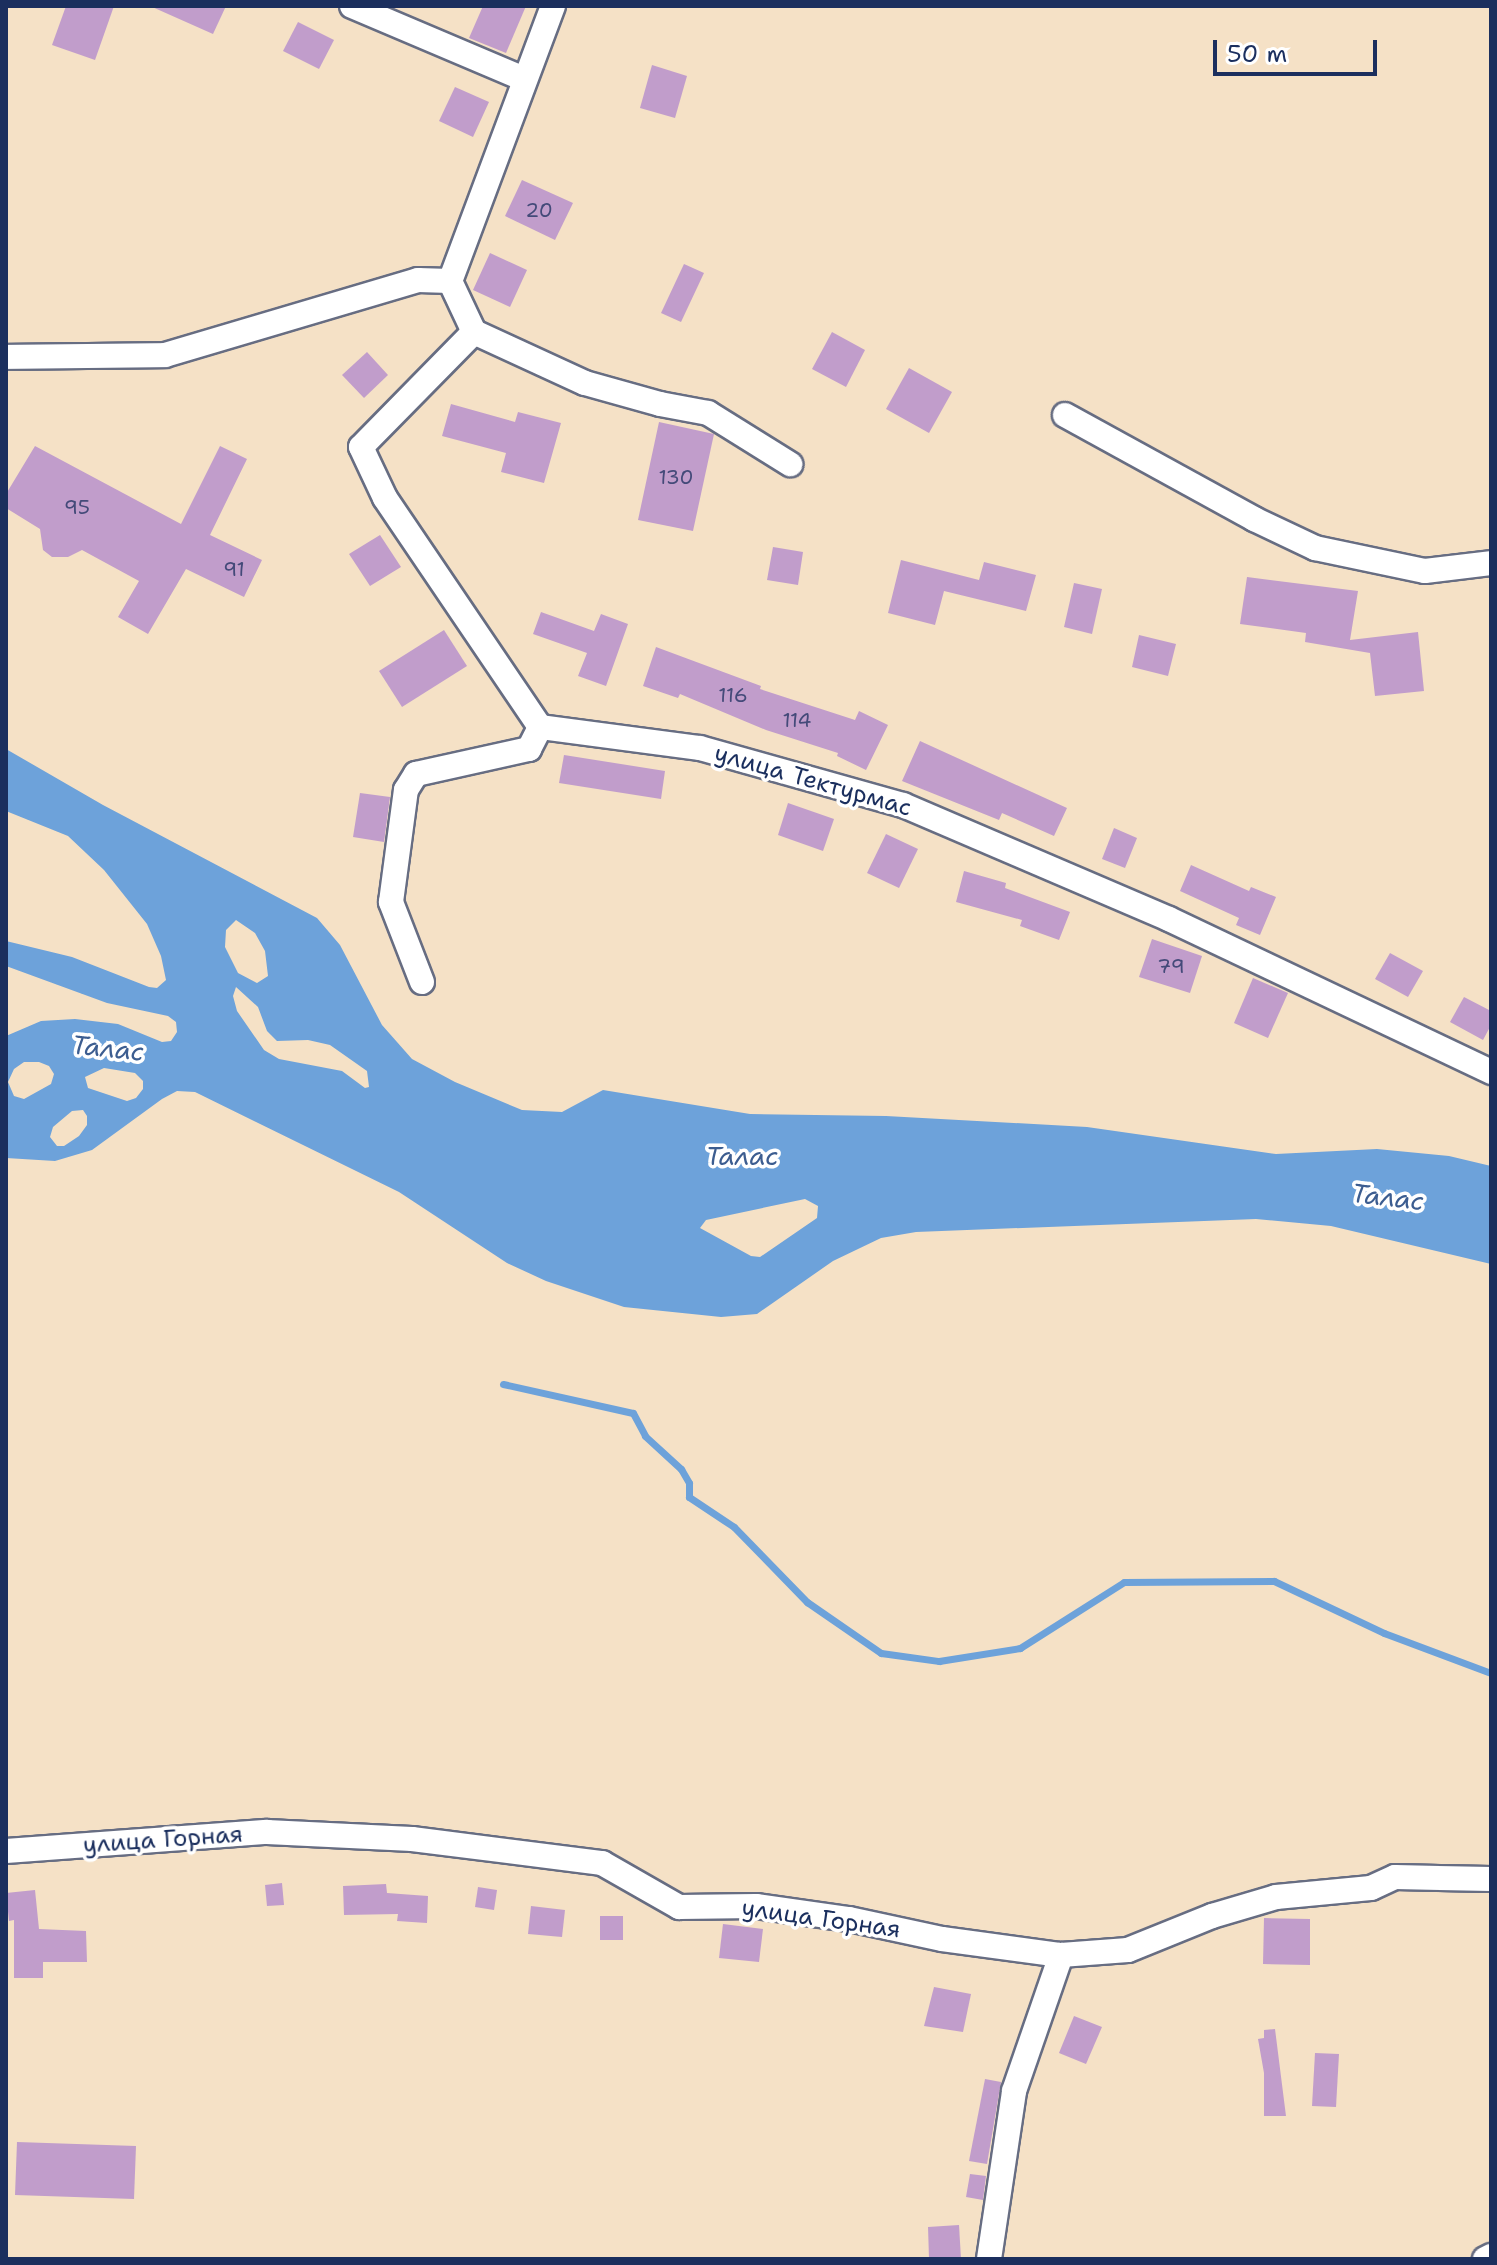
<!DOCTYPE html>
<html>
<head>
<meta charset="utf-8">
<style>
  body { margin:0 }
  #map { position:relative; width:1497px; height:2265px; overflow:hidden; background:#f5e1c6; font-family:"Shantell Sans",sans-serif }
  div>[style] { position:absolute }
  .water>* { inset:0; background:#6da2da }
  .stream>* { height:7px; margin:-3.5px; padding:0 3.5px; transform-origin:3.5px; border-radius:3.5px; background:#6da2da }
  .building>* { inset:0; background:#c19dcb }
  .roads { filter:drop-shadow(2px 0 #676d82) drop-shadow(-2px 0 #676d82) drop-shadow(0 2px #676d82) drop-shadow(0 -2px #676d82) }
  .minor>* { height:24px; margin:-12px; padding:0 12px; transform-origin:12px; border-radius:12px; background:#fff }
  span { translate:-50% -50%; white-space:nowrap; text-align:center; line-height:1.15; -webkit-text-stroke:7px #fff; paint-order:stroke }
  .number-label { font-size:20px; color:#444a79 }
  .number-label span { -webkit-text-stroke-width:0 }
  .street-label { font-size:24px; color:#1b2f5e }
  .water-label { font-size:26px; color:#3c5d90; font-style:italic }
  .frame { position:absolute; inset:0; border:8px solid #1b2f5e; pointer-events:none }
  .scale { position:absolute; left:1213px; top:40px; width:164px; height:36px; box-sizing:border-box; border:4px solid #1b2f5e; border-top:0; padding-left:10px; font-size:24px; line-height:28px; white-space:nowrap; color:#1b2f5e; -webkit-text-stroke:6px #fff; paint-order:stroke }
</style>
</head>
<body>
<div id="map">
  <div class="water">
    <i style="clip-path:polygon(evenodd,6px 749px,103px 805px,317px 918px,340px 945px,382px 1025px,412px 1059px,455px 1082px,522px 1110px,562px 1112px,603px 1090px,750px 1114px,886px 1116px,1087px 1127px,1276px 1154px,1377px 1149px,1449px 1156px,1491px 1166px,1491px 1264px,1331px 1226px,1256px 1219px,916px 1232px,881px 1238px,833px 1261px,757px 1314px,721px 1317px,624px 1307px,546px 1281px,507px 1263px,399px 1192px,195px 1092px,177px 1091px,162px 1099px,92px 1150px,55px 1161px,6px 1158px,6px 1036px,41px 1021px,75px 1019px,118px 1024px,162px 1042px,171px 1041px,177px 1032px,176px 1022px,168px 1016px,107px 1003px,6px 966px,6px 941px,72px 957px,149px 987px,157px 988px,166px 980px,161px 956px,147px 924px,104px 870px,68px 836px,6px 811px,6px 749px,236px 920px,255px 933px,265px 951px,268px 976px,257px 983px,238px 973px,225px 947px,226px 930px,236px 920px,6px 749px,236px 987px,258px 1007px,267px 1031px,277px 1041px,308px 1040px,330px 1045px,367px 1071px,369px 1087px,365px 1088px,342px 1071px,279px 1059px,264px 1050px,237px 1011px,233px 996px,236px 987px,6px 749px,24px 1062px,39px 1062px,49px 1066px,54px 1074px,51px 1084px,24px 1099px,14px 1096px,8px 1082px,14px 1069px,24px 1062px,6px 749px,104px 1068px,135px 1073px,143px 1081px,143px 1089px,136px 1098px,127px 1101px,88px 1088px,85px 1077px,104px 1068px,6px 749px,83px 1110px,87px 1116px,87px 1125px,79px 1136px,64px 1146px,57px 1146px,50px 1137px,53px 1127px,72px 1111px,83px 1110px,6px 749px,805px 1199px,818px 1206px,817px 1218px,760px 1257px,751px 1256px,700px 1228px,706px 1220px,805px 1199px)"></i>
  </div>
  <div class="stream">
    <i style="left:503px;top:1384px;width:133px;rotate:12.6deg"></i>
    <i style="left:633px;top:1413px;width:26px;rotate:62deg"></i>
    <i style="left:645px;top:1436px;width:49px;rotate:42.5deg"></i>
    <i style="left:681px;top:1469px;width:16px;rotate:60deg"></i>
    <i style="left:689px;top:1483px;width:14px;rotate:90deg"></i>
    <i style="left:689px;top:1497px;width:54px;rotate:33.7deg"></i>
    <i style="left:734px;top:1527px;width:105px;rotate:45.8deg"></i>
    <i style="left:807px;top:1602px;width:90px;rotate:34.6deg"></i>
    <i style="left:881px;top:1653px;width:59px;rotate:7.9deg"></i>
    <i style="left:939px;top:1661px;width:82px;rotate:-9.1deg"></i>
    <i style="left:1020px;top:1648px;width:123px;rotate:-32.4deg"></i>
    <i style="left:1124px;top:1582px;width:150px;rotate:-0.4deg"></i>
    <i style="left:1274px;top:1581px;width:122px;rotate:25.3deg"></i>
    <i style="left:1384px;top:1633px;width:114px;rotate:20.5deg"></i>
  </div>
  <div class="building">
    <i style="clip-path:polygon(66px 6px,114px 6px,95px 60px,52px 45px)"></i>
    <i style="clip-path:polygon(150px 6px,226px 6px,213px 34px)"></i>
    <i style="clip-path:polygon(483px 6px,526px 6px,506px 53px,469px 38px)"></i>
    <i style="clip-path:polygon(298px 22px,334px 40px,319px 69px,283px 51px)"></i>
    <i style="clip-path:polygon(652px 65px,687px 76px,675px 118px,640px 108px)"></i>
    <i style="clip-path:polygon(455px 87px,489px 102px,473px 137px,439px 121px)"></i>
    <i style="clip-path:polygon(522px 180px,573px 203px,555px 240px,505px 216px)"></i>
    <i style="clip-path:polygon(490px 253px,527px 270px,510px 307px,473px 290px)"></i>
    <i style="clip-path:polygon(684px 264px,704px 273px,681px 322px,661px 313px)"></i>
    <i style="clip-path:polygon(832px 332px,865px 350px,846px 387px,812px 369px)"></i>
    <i style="clip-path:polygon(367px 352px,388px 375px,364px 398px,342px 375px)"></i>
    <i style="clip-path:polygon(909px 368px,952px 392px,929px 433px,886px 409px)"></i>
    <i style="clip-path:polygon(451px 404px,515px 422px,518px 412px,561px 423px,544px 483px,501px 472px,506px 453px,442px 436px)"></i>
    <i style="clip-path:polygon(659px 422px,714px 434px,693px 531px,638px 520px)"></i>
    <i style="clip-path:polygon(35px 446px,181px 524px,220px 446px,247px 459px,210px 535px,262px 560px,244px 597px,186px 569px,148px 634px,118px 617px,139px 581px,82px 550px,68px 557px,52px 557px,43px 550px,40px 529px,6px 508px,6px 494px)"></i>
    <i style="clip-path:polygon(380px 535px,401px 567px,370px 586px,349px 554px)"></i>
    <i style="clip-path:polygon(773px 547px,803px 552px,798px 585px,767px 580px)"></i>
    <i style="clip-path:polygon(901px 560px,979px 580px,984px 562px,1036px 575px,1026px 611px,944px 591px,935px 625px,888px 613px)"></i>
    <i style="clip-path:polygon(1247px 577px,1358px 591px,1350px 640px,1418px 632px,1424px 691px,1375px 696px,1370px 653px,1305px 642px,1306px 633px,1240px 624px)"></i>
    <i style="clip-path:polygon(1074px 583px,1102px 589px,1092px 634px,1064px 627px)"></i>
    <i style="clip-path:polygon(541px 612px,594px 631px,601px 614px,628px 624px,606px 686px,578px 676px,587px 653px,533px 634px)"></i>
    <i style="clip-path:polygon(444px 630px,467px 666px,402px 707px,379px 671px)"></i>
    <i style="clip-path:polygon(1139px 635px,1176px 644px,1168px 676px,1132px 667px)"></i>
    <i style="clip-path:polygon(656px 647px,761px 686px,760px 689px,855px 720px,859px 711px,888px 725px,866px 770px,837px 756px,838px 753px,766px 730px,680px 694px,678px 698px,643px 686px)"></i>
    <i style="clip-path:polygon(920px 741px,1067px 808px,1054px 836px,1002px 813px,999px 820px,902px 781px)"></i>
    <i style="clip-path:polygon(564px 755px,665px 771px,661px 799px,559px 783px)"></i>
    <i style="clip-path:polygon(360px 793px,390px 797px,384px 842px,353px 837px)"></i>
    <i style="clip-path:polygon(788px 803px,834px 819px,823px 851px,778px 835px)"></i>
    <i style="clip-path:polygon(1114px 828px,1137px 838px,1125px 868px,1102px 859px)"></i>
    <i style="clip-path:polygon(886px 834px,918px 849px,899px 888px,867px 873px)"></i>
    <i style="clip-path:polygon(1191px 865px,1249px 891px,1251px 887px,1276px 897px,1260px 935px,1236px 925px,1239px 918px,1180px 891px)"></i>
    <i style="clip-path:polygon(964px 871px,1006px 883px,1005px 888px,1070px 912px,1059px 940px,1020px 926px,1022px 920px,956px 902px)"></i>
    <i style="clip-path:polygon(1152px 939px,1202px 956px,1190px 993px,1139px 977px)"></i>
    <i style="clip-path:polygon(1390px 953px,1423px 971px,1408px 997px,1375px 979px)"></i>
    <i style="clip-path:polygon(1253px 978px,1288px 993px,1268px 1038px,1234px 1023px)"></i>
    <i style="clip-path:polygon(1464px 997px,1491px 1011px,1491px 1025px,1483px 1040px,1450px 1022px)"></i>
    <i style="clip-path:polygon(282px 1883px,284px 1905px,267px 1906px,265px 1885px)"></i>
    <i style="clip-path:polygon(386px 1884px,387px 1893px,428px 1896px,427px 1923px,397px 1921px,398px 1914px,344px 1915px,343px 1886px)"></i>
    <i style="clip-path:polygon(478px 1887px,497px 1890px,494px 1910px,475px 1907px)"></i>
    <i style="clip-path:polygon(35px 1890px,39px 1929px,86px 1931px,87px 1962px,43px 1962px,43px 1978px,14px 1978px,14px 1920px,9px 1921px,6px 1893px)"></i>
    <i style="clip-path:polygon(531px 1906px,565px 1910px,562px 1937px,528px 1934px)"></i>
    <i style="clip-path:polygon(600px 1916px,623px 1916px,623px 1940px,600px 1940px)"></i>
    <i style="clip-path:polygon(1264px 1918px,1310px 1919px,1310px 1965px,1263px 1964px)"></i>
    <i style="clip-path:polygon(723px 1924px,763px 1929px,759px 1962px,719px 1958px)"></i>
    <i style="clip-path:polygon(934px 1987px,971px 1994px,963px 2032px,924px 2026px)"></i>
    <i style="clip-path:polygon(1074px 2016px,1102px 2027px,1086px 2064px,1059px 2053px)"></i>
    <i style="clip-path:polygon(1275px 2029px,1286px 2116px,1264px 2116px,1264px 2073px,1258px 2039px,1264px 2038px,1264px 2030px)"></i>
    <i style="clip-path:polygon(1315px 2053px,1339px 2054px,1336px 2107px,1312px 2106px)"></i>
    <i style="clip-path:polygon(985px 2079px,1001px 2082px,987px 2164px,969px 2161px)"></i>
    <i style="clip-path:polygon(17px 2142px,136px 2146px,134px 2199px,15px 2195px)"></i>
    <i style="clip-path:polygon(970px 2174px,986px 2176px,983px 2200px,966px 2197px)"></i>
    <i style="clip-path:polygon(959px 2225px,961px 2259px,929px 2259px,928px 2227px)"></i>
  </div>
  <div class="roads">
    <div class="minor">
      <i style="left:352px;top:6px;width:187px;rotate:23deg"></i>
      <i style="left:553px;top:6px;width:294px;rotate:110.5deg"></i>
      <i style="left:450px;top:281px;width:56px;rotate:64.8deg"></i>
      <i style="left:474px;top:332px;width:161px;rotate:134.5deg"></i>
      <i style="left:361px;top:447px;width:56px;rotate:64.8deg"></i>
      <i style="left:385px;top:498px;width:277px;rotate:55.9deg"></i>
      <i style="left:540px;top:727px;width:161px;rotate:7.5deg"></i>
      <i style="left:700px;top:748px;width:211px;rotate:15.7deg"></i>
      <i style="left:903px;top:805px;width:289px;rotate:23.2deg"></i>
      <i style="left:1169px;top:919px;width:357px;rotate:25.4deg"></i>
      <i style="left:474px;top:332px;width:122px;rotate:24.7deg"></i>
      <i style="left:585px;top:383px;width:78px;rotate:15.6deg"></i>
      <i style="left:660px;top:404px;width:49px;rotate:10.6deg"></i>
      <i style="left:708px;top:413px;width:97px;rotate:31.9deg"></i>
      <i style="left:6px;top:357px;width:159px;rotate:-0.7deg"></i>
      <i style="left:165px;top:355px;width:264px;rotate:-16.5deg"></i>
      <i style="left:418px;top:280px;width:32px;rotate:2deg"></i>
      <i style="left:1065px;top:415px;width:216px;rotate:28.8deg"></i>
      <i style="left:1254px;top:519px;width:68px;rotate:25.4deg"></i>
      <i style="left:1315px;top:548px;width:112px;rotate:11.8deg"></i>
      <i style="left:1425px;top:571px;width:66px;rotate:-6.9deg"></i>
      <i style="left:422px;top:982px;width:86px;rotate:-111.2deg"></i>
      <i style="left:391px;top:902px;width:113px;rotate:-82.4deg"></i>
      <i style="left:406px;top:790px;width:19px;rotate:-58deg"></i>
      <i style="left:416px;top:774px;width:116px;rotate:-12.5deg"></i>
      <i style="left:529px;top:749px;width:25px;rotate:-63deg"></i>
      <i style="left:6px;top:1851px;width:262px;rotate:-4.2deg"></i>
      <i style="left:267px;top:1832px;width:145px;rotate:2.8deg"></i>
      <i style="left:412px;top:1839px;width:192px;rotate:7.2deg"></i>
      <i style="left:602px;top:1863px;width:89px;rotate:29.7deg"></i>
      <i style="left:679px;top:1907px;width:77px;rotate:-0.7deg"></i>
      <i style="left:756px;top:1906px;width:94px;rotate:8deg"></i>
      <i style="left:849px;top:1919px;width:95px;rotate:12.1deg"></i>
      <i style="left:942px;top:1939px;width:120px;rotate:7.7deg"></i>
      <i style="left:1061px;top:1955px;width:67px;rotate:-4.3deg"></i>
      <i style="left:1128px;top:1950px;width:91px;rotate:-22deg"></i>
      <i style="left:1212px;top:1916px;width:67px;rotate:-16.5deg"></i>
      <i style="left:1276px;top:1897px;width:95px;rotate:-5.4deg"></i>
      <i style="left:1371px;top:1888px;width:26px;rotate:-25deg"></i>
      <i style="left:1395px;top:1877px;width:96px;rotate:1.2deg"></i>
      <i style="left:989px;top:2259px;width:170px;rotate:-81.5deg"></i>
      <i style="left:1014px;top:2091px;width:144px;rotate:-70.9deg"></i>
      <i style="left:1485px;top:2259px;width:7px;rotate:-27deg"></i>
    </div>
  </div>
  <div class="number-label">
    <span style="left:539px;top:210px">20</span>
    <span style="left:676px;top:477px">130</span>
    <span style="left:77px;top:507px">95</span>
    <span style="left:234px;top:569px">91</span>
    <span style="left:733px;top:695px">116</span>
    <span style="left:797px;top:720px">114</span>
    <span style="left:1171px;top:966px">79</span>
  </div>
  <div class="street-label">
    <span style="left:813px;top:781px;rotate:16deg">улица Тектурмас</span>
    <span style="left:163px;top:1840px;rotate:-4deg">улица Горная</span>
    <span style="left:821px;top:1919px;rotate:8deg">улица Горная</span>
  </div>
  <div class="water-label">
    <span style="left:108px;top:1048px;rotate:6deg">Талас</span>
    <span style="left:742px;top:1156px">Талас</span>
    <span style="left:1388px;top:1197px;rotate:7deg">Талас</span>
  </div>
  <div class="frame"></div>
  <div class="scale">50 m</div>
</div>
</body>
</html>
